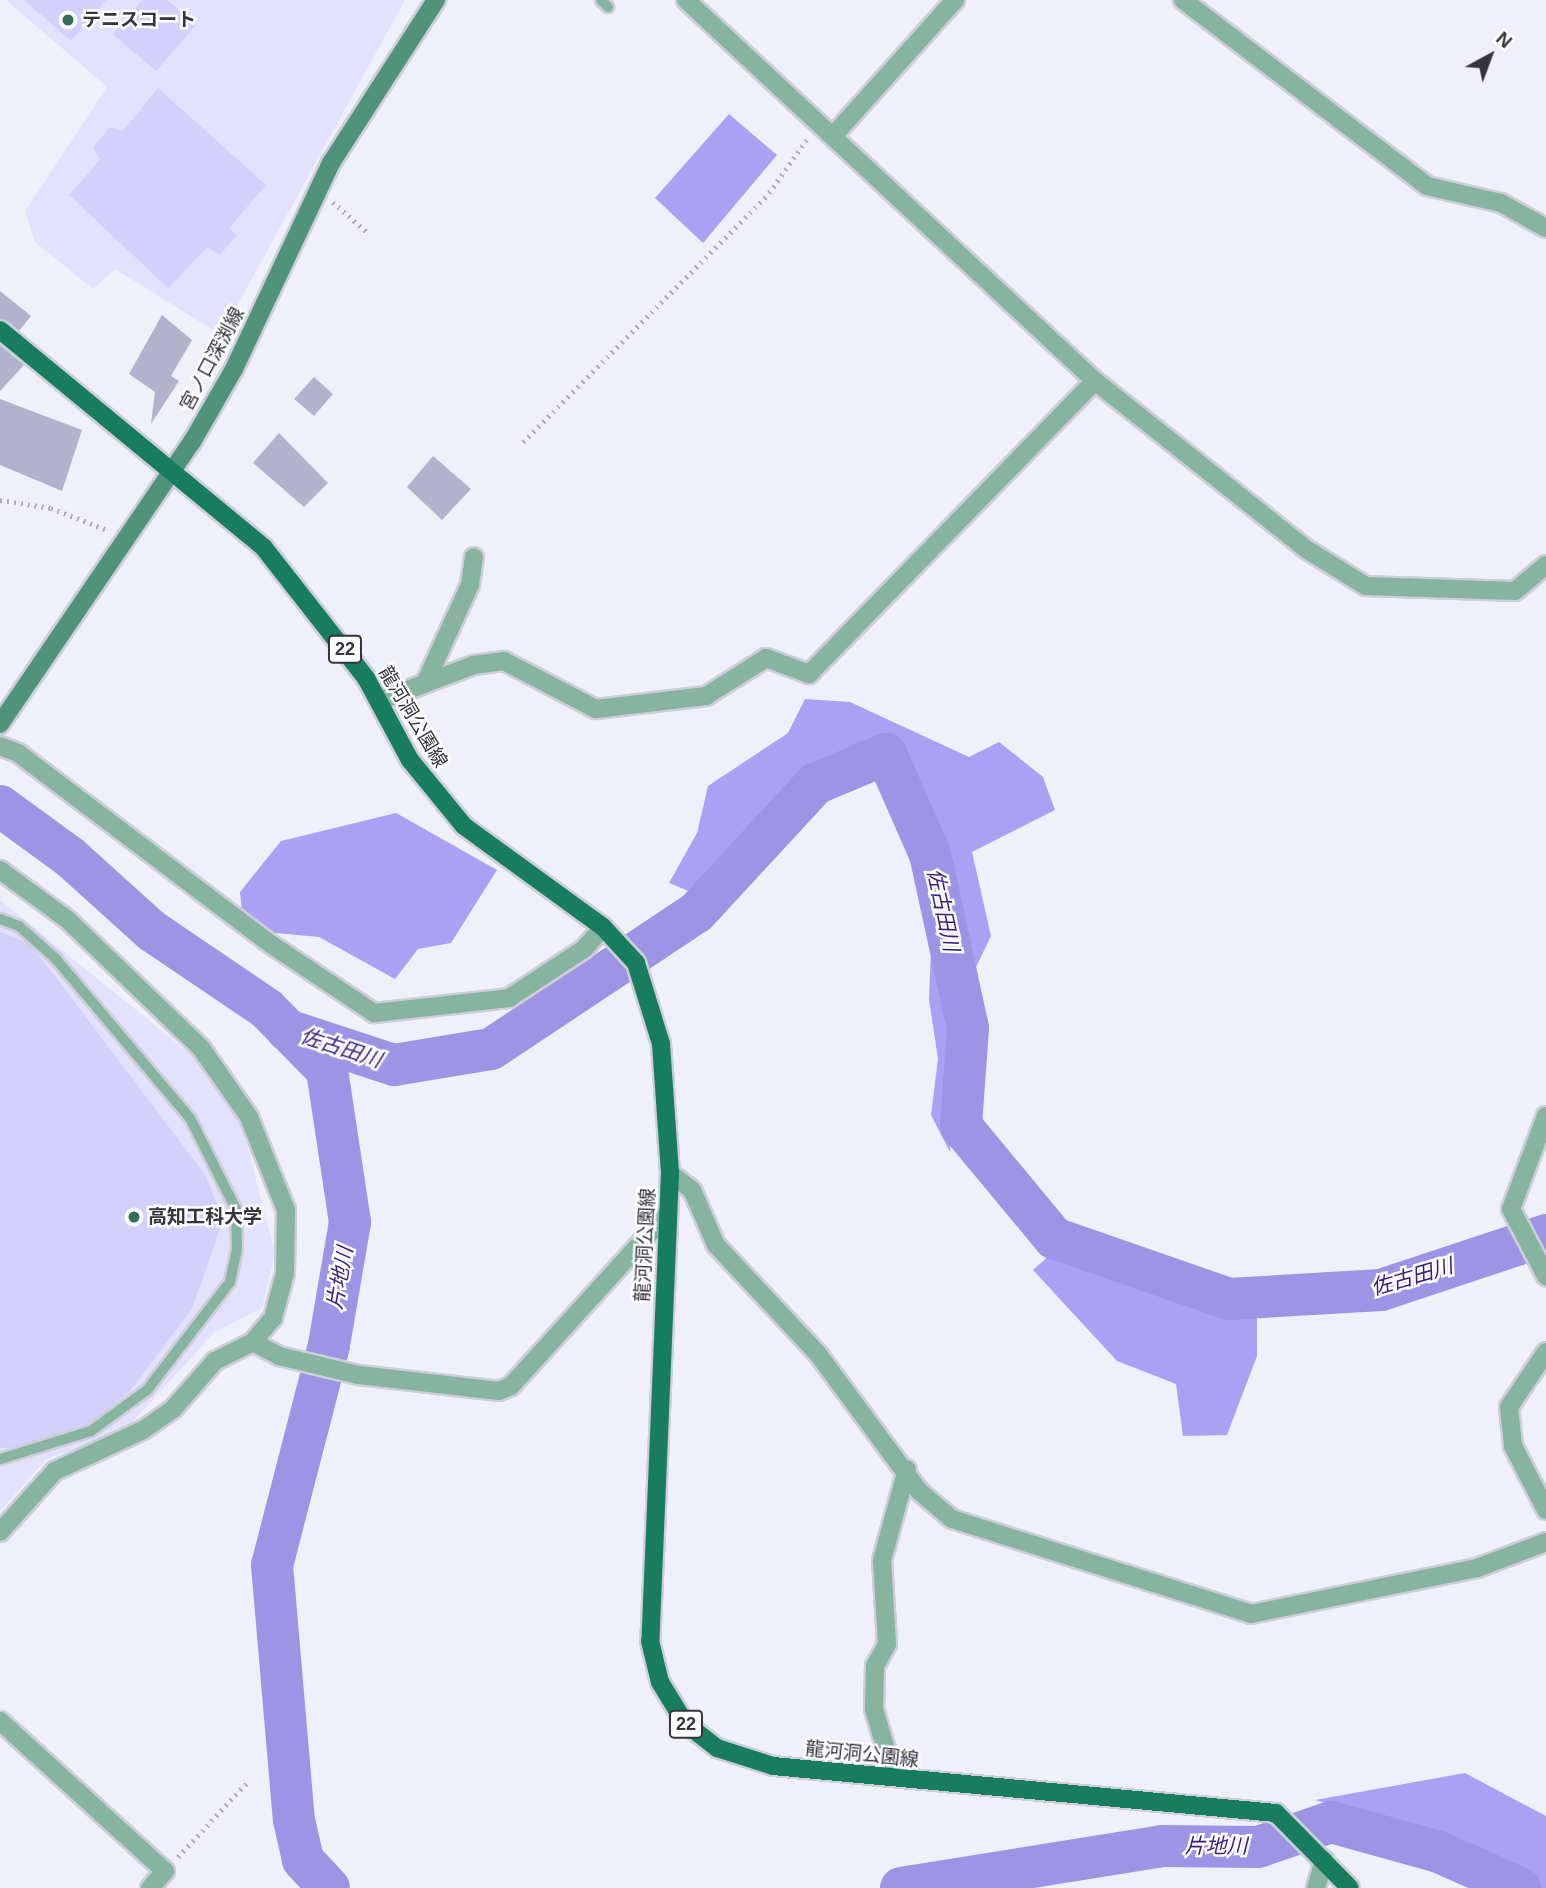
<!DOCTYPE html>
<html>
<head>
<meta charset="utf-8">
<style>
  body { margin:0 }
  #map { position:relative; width:1546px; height:1888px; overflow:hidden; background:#f0f0fb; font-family:Arial,"Noto Sans JP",sans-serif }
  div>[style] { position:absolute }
  .built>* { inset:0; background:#e3e2fe }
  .green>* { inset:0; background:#d3d1fc }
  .forest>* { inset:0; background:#aaa1f4 }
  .river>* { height:42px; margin:-21px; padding:0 21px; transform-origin:21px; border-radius:21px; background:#9d94e6 }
  .building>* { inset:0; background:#b3b2cd }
  .path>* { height:4.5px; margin-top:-2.25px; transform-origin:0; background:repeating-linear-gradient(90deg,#afaeb9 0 2px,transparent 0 7px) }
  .roads { filter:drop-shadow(2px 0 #ceced9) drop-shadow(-2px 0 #ceced9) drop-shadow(0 2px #ceced9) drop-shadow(0 -2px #ceced9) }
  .service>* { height:10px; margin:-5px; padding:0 5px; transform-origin:5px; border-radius:5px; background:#87b3a1 }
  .minor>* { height:18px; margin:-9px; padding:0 9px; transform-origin:9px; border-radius:9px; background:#87b3a1 }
  .secondary>* { height:18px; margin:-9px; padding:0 9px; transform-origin:9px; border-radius:9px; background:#4f937a }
  .primary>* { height:18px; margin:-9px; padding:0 9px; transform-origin:9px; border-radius:9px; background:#177d5e }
  .dots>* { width:19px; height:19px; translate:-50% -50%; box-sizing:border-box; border:4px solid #fefefe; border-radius:50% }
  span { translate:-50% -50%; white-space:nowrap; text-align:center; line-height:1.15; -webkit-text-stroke:5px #fefefe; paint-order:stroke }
  .shield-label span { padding:2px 5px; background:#fefefe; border:2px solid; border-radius:5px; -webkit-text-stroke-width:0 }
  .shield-label { font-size:18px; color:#34333e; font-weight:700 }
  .poi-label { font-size:19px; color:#34333e; font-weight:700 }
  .left { translate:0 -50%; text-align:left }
  .street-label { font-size:19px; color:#34333e }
  .water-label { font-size:21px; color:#391f7d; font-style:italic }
  .north { position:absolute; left:1455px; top:21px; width:70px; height:70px; -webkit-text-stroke:5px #fefefe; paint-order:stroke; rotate:41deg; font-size:19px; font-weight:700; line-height:28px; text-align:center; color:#34333e }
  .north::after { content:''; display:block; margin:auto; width:24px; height:32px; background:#34333e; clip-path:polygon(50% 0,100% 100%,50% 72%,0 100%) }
</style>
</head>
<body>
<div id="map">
  <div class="built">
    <i style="clip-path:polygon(6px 0,405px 0,221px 335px,115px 269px,93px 289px,35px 242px,25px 211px,107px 87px)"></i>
    <i style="clip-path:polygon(0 900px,193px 1056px,238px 1109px,275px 1254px,262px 1308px,215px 1332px,121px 1434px,47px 1459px,0 1511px)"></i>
  </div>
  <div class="green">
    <i style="clip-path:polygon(24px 0,106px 0,71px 41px)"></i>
    <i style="clip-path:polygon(142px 0,167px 0,196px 25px,156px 71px,113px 34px)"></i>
    <i style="clip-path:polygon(158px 88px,266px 185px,229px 228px,237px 235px,220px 255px,208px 247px,168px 288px,69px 195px,100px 160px,93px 147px,110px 127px,123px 131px)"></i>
    <i style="clip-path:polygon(0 932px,30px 943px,206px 1176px,223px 1220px,192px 1309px,130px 1391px,87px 1426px,16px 1448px,0 1448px)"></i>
  </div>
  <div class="forest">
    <i style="clip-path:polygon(729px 114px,777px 155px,703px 243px,655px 198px)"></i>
    <i style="clip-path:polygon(805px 699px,850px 702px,969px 757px,999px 742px,1043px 777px,1055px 810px,972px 852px,991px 936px,962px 996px,950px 1152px,931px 1115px,938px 1059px,929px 1000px,933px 896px,900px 786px,871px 759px,832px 774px,780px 809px,735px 854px,718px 886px,691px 892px,669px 883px,697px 833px,708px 786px,788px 733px)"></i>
    <i style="clip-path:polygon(396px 813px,497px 870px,451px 943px,418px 949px,395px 979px,319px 937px,244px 930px,240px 892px,281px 841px)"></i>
    <i style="clip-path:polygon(1052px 1253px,1101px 1256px,1166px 1289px,1257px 1316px,1257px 1356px,1227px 1435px,1183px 1436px,1176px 1384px,1117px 1361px,1033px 1270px)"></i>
    <i style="clip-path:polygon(1465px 1773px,1546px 1816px,1546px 1888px,1533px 1888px,1413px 1828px,1315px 1800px)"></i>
  </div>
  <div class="river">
    <i style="left:0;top:806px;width:87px;rotate:36.1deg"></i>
    <i style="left:70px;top:857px;width:110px;rotate:42.1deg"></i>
    <i style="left:152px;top:931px;width:139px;rotate:34.1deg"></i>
    <i style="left:267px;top:1009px;width:86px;rotate:45.5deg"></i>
    <i style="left:327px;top:1070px;width:154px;rotate:81.4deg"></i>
    <i style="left:350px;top:1222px;width:125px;rotate:99.7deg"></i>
    <i style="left:329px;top:1345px;width:227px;rotate:104.5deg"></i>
    <i style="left:272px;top:1565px;width:256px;rotate:85.1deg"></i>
    <i style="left:294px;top:1820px;width:41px;rotate:77.3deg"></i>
    <i style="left:303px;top:1860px;width:38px;rotate:47deg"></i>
    <i style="left:287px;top:1030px;width:113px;rotate:18.1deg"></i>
    <i style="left:394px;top:1065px;width:98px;rotate:-9.4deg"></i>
    <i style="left:491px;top:1049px;width:246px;rotate:-33.6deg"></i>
    <i style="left:696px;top:913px;width:176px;rotate:-47.3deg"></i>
    <i style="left:815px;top:784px;width:77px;rotate:-22.9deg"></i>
    <i style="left:886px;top:754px;width:109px;rotate:66.3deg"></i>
    <i style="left:930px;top:854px;width:178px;rotate:77.7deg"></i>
    <i style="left:968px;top:1028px;width:98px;rotate:94.1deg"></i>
    <i style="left:961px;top:1126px;width:146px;rotate:50.3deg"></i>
    <i style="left:1054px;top:1238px;width:185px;rotate:19.2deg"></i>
    <i style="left:1229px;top:1299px;width:152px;rotate:-3.4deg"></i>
    <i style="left:1381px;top:1290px;width:174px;rotate:-18.4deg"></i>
    <i style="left:901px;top:1888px;width:265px;rotate:-9.1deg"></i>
    <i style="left:1163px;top:1846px;width:95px;rotate:0.6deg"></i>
    <i style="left:1258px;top:1847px;width:77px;rotate:-18.9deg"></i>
    <i style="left:1331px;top:1822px;width:112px;rotate:15.5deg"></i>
    <i style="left:1439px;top:1852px;width:89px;rotate:24deg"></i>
  </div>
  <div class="building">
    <i style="clip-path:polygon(0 291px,31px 316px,19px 331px,0 319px)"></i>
    <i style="clip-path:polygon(162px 315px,192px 340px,171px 376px,179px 381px,151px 424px,155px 392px,129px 374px)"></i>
    <i style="clip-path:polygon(0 345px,24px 365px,0 391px)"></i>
    <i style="clip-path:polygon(314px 377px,333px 394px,314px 416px,294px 399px)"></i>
    <i style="clip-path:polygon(0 399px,82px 430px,62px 491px,0 465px)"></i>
    <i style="clip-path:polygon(279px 433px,328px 483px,304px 507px,253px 463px)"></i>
    <i style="clip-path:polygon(433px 456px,471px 489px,442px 520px,407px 487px)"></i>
  </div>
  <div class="path">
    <i style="left:333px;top:202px;width:47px;rotate:41.5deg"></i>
    <i style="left:523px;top:442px;width:350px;rotate:-45.3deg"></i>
    <i style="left:769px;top:193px;width:66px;rotate:-54.9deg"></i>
    <i style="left:0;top:500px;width:52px;rotate:8.9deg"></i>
    <i style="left:51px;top:508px;width:63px;rotate:21.3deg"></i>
    <i style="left:178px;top:1857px;width:105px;rotate:-47.3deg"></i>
  </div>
  <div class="roads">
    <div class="service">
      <i style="left:601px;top:0;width:10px;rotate:45deg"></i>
      <i style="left:0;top:919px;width:20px;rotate:20deg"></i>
      <i style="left:19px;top:926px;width:50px;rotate:41.7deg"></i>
      <i style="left:56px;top:959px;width:208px;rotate:49.9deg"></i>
      <i style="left:190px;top:1118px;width:102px;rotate:63.2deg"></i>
      <i style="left:236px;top:1209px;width:40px;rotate:88.6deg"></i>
      <i style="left:237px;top:1249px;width:34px;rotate:102deg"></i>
      <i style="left:230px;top:1282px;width:136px;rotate:127.5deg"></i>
      <i style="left:147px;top:1390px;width:69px;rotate:143.8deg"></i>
      <i style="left:91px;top:1431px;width:95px;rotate:162.9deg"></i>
    </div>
    <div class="minor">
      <i style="left:686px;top:0;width:559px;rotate:42.97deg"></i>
      <i style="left:1095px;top:381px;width:270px;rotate:38.5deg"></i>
      <i style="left:1306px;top:549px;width:70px;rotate:31.7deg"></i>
      <i style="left:1366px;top:586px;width:149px;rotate:1.9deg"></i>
      <i style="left:1515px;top:591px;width:40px;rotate:-40deg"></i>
      <i style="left:1183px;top:0;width:307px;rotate:37.3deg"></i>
      <i style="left:1427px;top:186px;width:76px;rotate:12.9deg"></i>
      <i style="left:1501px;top:203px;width:51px;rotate:29.1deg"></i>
      <i style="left:833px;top:136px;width:183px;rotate:-48.1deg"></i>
      <i style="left:426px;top:681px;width:106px;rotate:-65.4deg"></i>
      <i style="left:470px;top:585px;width:28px;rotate:-82deg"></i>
      <i style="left:379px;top:701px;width:102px;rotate:-20.8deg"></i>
      <i style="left:474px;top:665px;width:30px;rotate:-8deg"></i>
      <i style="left:504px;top:661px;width:104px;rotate:27.6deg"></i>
      <i style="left:596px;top:709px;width:111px;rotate:-6.7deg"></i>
      <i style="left:706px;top:696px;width:71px;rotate:-32.3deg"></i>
      <i style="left:766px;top:658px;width:46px;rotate:20.4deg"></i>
      <i style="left:809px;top:674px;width:409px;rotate:-45.7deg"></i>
      <i style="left:0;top:746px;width:19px;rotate:21deg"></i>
      <i style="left:18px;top:753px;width:318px;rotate:37.1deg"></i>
      <i style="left:272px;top:945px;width:123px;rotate:33.7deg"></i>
      <i style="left:374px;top:1013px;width:136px;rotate:-6.3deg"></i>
      <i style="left:509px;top:998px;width:90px;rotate:-33.2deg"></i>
      <i style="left:584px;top:949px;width:29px;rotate:-49deg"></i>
      <i style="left:0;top:870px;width:84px;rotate:36.3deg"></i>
      <i style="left:68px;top:920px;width:185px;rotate:43.9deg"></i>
      <i style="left:201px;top:1048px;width:84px;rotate:55.2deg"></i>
      <i style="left:249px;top:1117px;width:100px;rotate:68.3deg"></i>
      <i style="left:286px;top:1210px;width:63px;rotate:90.9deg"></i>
      <i style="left:285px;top:1273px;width:47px;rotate:104.9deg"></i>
      <i style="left:273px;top:1318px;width:31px;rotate:130deg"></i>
      <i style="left:1546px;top:1116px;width:99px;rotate:110.6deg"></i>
      <i style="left:1511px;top:1209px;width:76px;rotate:62.4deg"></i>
      <i style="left:670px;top:1173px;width:28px;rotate:38deg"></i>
      <i style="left:692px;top:1190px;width:60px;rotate:66.4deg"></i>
      <i style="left:716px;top:1245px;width:149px;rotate:46.9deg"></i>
      <i style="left:818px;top:1354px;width:170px;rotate:53.6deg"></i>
      <i style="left:919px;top:1491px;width:43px;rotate:40.3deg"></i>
      <i style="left:952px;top:1519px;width:314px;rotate:17.6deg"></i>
      <i style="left:1251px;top:1614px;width:231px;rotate:-11.5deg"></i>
      <i style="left:1477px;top:1568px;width:74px;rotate:-20.6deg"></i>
      <i style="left:1546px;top:1352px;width:66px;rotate:123.9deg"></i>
      <i style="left:1509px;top:1407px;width:39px;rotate:84deg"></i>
      <i style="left:1513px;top:1446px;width:72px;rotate:62.7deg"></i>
      <i style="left:0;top:1532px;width:82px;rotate:-48deg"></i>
      <i style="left:55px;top:1471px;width:97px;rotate:-25deg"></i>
      <i style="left:143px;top:1430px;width:37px;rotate:-35deg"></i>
      <i style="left:173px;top:1409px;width:64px;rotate:-48.8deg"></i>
      <i style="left:215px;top:1361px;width:42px;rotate:-26.6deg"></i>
      <i style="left:253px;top:1342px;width:30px;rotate:28deg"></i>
      <i style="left:279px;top:1356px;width:82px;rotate:13.4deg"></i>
      <i style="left:359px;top:1375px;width:141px;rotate:6.5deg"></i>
      <i style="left:499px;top:1391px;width:13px;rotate:-23deg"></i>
      <i style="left:511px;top:1386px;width:231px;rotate:-47.8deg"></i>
      <i style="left:0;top:1721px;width:223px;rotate:42.3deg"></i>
      <i style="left:165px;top:1871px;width:23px;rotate:131deg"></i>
      <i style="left:894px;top:1777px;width:71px;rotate:-106.4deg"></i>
      <i style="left:874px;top:1709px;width:43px;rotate:-88.7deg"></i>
      <i style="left:875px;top:1666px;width:25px;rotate:-61deg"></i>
      <i style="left:887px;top:1644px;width:84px;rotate:-93.4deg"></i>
      <i style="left:882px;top:1560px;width:94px;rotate:-74.6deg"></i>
      <i style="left:1316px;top:1888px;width:29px;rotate:-74deg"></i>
    </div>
    <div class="secondary">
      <i style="left:0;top:724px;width:341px;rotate:-55.8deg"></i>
      <i style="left:192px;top:442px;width:84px;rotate:-60.1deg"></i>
      <i style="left:234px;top:369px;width:228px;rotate:-64.8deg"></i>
      <i style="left:331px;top:163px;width:194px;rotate:-57.2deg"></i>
    </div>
    <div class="primary">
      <i style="left:0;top:330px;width:342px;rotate:39.5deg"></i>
      <i style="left:264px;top:548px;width:165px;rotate:51.9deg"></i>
      <i style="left:366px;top:678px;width:93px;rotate:61.8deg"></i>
      <i style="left:410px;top:760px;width:85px;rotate:50.7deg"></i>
      <i style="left:464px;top:826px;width:172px;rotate:36deg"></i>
      <i style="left:603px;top:927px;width:49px;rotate:47.5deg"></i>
      <i style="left:636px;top:963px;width:85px;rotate:72.8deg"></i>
      <i style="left:661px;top:1044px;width:129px;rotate:86deg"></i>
      <i style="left:670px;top:1173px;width:468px;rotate:92.4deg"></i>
      <i style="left:650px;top:1641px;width:42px;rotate:76.3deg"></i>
      <i style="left:660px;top:1682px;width:48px;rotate:58.6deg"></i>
      <i style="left:685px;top:1723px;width:41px;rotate:38deg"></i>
      <i style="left:717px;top:1748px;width:59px;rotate:17.8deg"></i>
      <i style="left:773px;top:1766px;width:505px;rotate:5.34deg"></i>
      <i style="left:1276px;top:1813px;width:105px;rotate:45.4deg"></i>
    </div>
  </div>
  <div class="dots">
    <i style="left:68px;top:20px;background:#336f5a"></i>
    <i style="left:134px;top:1217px;background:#336f5a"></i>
  </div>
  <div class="shield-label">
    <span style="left:345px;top:649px">22</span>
    <span style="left:686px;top:1724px">22</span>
  </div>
  <div class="poi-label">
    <span class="left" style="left:82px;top:20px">テニスコート</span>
    <span class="left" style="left:148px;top:1217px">高知工科大学</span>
  </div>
  <div class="street-label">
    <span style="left:212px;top:359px;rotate:-62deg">宮ノ口深渕線</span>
    <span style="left:413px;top:717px;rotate:59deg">龍河洞公園線</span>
    <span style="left:645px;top:1245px;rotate:-87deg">龍河洞公園線</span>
    <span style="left:862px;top:1754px;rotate:6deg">龍河洞公園線</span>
  </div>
  <div class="water-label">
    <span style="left:943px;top:910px;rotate:78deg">佐古田川</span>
    <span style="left:341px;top:1048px;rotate:18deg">佐古田川</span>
    <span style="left:1412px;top:1277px;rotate:-16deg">佐古田川</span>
    <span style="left:340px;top:1278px;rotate:-80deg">片地川</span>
    <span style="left:1216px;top:1846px">片地川</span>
  </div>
  <div class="north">N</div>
</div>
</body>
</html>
